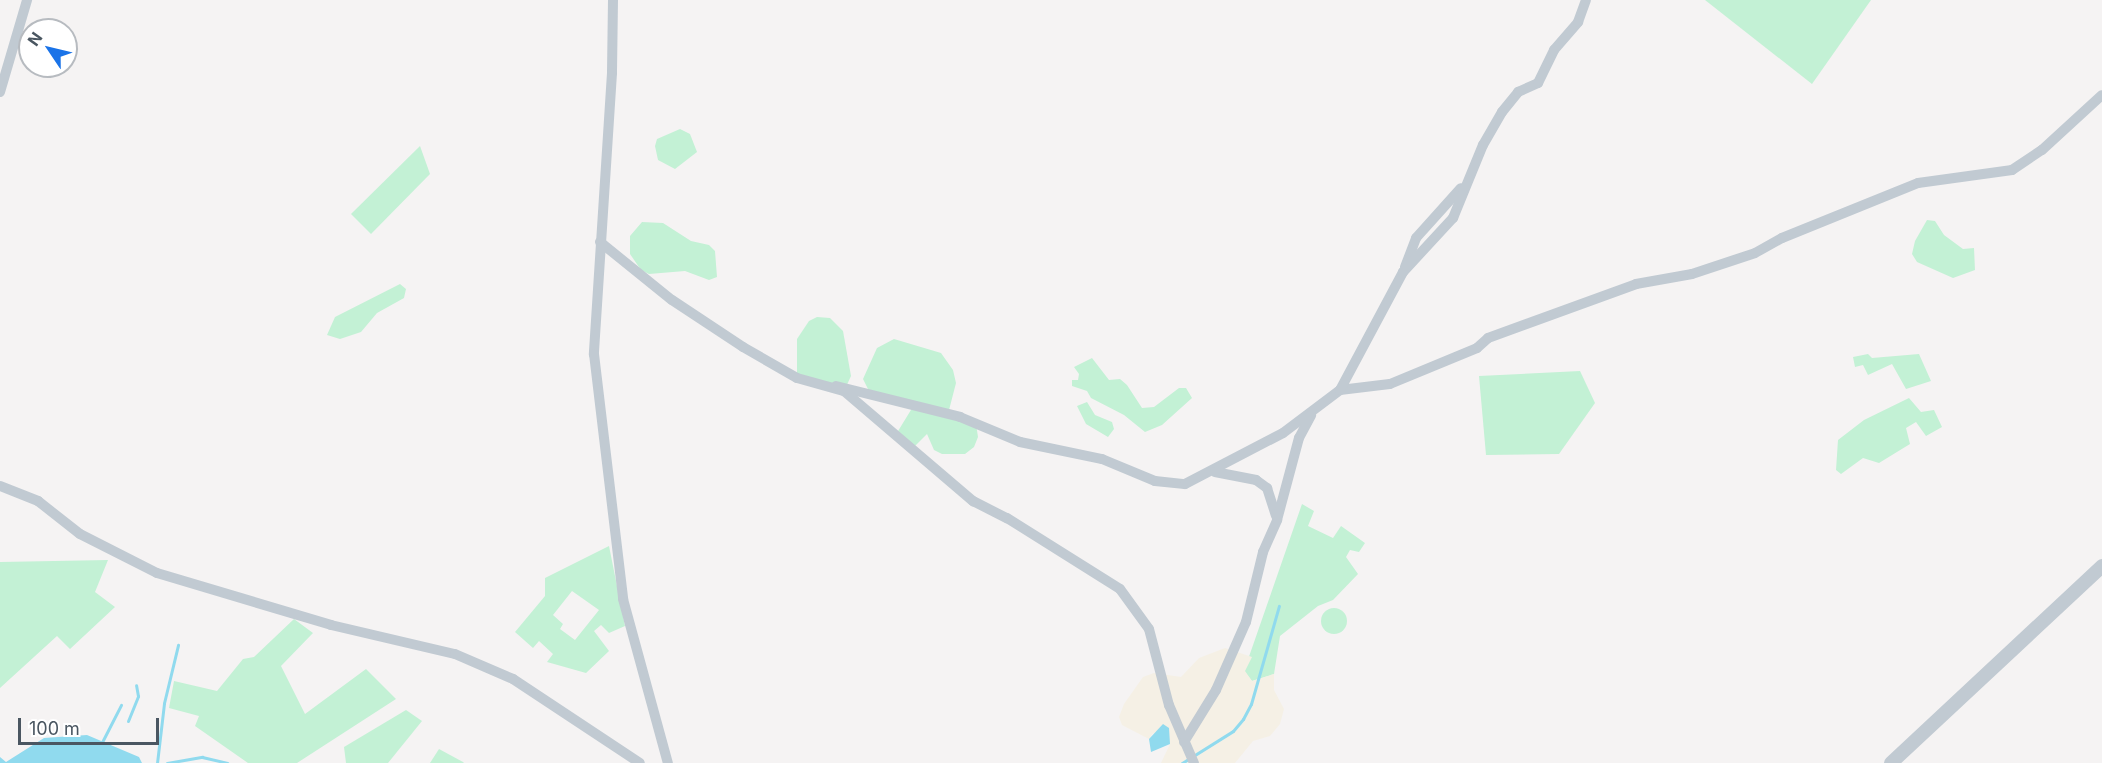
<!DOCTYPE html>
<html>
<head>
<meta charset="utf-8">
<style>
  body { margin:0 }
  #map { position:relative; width:2102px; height:763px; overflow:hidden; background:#f5f3f3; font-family:Inter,sans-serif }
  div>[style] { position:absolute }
  .green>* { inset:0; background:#c3f1d5 }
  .round { border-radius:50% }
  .sand>* { inset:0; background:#f5f0e5 }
  .water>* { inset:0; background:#90daee }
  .stream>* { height:3px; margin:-1.5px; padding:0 1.5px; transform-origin:1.5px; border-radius:1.5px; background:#90daee }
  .minor>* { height:10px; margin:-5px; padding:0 5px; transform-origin:5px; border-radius:5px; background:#c1cad2 }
  .tertiary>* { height:14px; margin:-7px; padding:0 7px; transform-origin:7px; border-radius:7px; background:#c1cad2 }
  span { translate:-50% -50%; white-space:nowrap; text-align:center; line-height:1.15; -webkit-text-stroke:4.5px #fff; paint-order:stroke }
  .north { position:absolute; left:18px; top:18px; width:60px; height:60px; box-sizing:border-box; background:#fff; border:2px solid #b7bbc0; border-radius:50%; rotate:305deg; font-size:16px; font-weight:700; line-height:24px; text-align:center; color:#4a5661 }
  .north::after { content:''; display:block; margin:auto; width:21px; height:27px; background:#1a73e8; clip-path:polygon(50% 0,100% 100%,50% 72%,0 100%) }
  .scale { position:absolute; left:18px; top:718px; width:141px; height:27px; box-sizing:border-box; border:3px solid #4a5661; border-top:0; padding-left:8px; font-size:18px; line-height:21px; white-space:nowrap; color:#4a5661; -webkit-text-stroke:4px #fff; paint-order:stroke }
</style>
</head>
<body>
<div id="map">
  <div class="green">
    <i style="clip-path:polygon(1705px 0,1871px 0,1812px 84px)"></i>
    <i style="clip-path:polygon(680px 129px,690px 134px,697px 152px,675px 169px,658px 160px,655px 146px,657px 139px)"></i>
    <i style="clip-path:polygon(420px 146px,430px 174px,371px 234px,351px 214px)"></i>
    <i style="clip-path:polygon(1927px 220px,1935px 221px,1944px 235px,1963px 249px,1974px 248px,1975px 270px,1953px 278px,1917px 262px,1912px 254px,1915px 241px)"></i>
    <i style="clip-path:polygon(642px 222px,663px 223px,691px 241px,709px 245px,715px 251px,717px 277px,709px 280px,685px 271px,649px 274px,641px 270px,630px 254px,630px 236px)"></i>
    <i style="clip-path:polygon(400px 284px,406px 289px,404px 298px,377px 313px,361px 332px,340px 339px,327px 335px,335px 317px)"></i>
    <i style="clip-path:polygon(817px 317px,830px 318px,843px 331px,851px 376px,845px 389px,797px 378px,797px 339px,809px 321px)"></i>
    <i style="clip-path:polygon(894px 339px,941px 353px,953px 370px,956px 383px,948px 414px,976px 424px,978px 437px,974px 447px,965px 454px,942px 454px,934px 450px,927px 434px,911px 450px,895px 436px,914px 405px,871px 395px,863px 379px,877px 348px)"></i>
    <i style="clip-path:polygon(1868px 354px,1872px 358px,1919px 354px,1931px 381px,1906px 389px,1892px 364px,1868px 375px,1863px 365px,1855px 367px,1853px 357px)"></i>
    <i style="clip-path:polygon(1092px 358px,1109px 380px,1120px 379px,1127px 385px,1142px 408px,1154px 407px,1179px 388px,1186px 388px,1192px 398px,1162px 425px,1145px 432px,1124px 415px,1091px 398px,1087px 391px,1072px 386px,1072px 380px,1078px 380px,1079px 374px,1074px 367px)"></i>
    <i style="clip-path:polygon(1580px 371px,1595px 403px,1559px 454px,1486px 455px,1479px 376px)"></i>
    <i style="clip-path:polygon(1909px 398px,1921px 412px,1934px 410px,1942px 427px,1926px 436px,1916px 422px,1906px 428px,1910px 444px,1879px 463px,1863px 458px,1841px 474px,1836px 470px,1838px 440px,1864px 420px)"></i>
    <i style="clip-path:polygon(1087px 402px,1095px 415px,1112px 422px,1114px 429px,1108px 437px,1086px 424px,1077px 406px)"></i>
    <i style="clip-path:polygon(1302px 504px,1314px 511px,1308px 526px,1333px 538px,1341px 526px,1365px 543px,1359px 552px,1350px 550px,1346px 557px,1358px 574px,1333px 600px,1318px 606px,1280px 636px,1274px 674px,1252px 681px,1244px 671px)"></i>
    <i style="clip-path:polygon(evenodd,609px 546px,625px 626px,609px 633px,601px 625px,594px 631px,609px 651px,586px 673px,547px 662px,553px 654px,539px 641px,533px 648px,515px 632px,545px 596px,545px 578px,609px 546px,572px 591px,599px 610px,575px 640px,560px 629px,563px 624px,553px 615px,572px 591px)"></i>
    <i style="clip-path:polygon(108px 560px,95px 592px,115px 607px,70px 649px,57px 636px,0 688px,0 562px)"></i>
    <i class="round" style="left:1321px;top:608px;width:26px;height:26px"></i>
    <i style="clip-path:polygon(294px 619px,313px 633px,281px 666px,305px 714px,366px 669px,396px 699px,297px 763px,248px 763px,195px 726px,199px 716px,169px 708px,174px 681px,217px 691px,243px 659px,254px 657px)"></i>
    <i style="clip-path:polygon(406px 710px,422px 721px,388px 763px,346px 763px,344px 747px)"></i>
    <i style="clip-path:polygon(439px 749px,463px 762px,464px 763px,430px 763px)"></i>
  </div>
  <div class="sand">
    <i style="clip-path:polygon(1225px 648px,1252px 657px,1245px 671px,1252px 681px,1274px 674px,1274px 690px,1284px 709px,1280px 724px,1270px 736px,1253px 741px,1235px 763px,1161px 763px,1170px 744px,1153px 733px,1149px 739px,1122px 725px,1119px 717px,1124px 704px,1143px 677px,1154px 673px,1181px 677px,1199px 658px)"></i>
  </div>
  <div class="water">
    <i style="clip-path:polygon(1163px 724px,1169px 728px,1170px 744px,1151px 752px,1149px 739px)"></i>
    <i style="clip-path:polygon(87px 735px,139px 757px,142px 763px,0 763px,0 757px,6px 762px,44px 738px)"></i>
  </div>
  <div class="stream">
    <i style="left:128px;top:721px;width:27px;rotate:-68deg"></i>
    <i style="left:138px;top:696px;width:11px;rotate:-100deg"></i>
    <i style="left:101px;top:744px;width:44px;rotate:-62.9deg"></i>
    <i style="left:157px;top:763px;width:60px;rotate:-83.3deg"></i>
    <i style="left:164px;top:703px;width:60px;rotate:-76.4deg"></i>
    <i style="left:167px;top:763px;width:36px;rotate:-10deg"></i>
    <i style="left:202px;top:757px;width:26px;rotate:13deg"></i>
    <i style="left:1182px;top:763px;width:60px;rotate:-32.1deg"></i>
    <i style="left:1233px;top:731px;width:16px;rotate:-50deg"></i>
    <i style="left:1243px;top:719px;width:17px;rotate:-62deg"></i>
    <i style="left:1251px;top:704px;width:102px;rotate:-74.1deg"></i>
  </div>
  <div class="minor">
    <i style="left:613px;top:0;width:73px;rotate:90.8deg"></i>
    <i style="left:612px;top:73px;width:282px;rotate:93.7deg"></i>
    <i style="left:594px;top:354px;width:247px;rotate:83.2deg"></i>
    <i style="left:623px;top:599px;width:170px;rotate:74.7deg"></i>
    <i style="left:0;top:92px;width:96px;rotate:-73.6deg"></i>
    <i style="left:600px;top:242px;width:92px;rotate:38.9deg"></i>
    <i style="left:672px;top:300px;width:85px;rotate:33.5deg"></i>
    <i style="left:743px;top:347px;width:62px;rotate:29.9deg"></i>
    <i style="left:797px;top:378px;width:49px;rotate:15.5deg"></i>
    <i style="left:844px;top:391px;width:170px;rotate:40.5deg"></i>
    <i style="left:973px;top:501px;width:38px;rotate:27deg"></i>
    <i style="left:1007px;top:518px;width:133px;rotate:32.1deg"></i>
    <i style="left:1120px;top:589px;width:49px;rotate:54.1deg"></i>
    <i style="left:1149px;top:629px;width:79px;rotate:75.3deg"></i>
    <i style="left:1169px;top:705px;width:63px;rotate:66.7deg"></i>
    <i style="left:1405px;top:267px;width:31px;rotate:-69deg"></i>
    <i style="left:1416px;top:238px;width:67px;rotate:-48deg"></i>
    <i style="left:836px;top:386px;width:128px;rotate:14deg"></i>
    <i style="left:960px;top:417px;width:65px;rotate:22.6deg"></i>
    <i style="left:1020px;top:442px;width:84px;rotate:11.7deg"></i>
    <i style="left:1102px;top:459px;width:57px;rotate:22.5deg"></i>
    <i style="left:1155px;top:481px;width:30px;rotate:6deg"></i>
    <i style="left:1185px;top:484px;width:110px;rotate:-27.5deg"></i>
    <i style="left:1283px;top:433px;width:71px;rotate:-37deg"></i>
    <i style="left:1340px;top:390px;width:50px;rotate:-6.8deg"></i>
    <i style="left:1390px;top:384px;width:94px;rotate:-22.5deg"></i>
    <i style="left:1477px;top:348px;width:15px;rotate:-42deg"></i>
    <i style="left:1488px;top:338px;width:158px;rotate:-20deg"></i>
    <i style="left:1636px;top:284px;width:57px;rotate:-10.1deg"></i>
    <i style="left:1692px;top:274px;width:66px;rotate:-18.4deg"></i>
    <i style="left:1755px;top:253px;width:31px;rotate:-29deg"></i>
    <i style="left:1782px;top:238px;width:147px;rotate:-22deg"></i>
    <i style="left:1918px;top:183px;width:95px;rotate:-7.9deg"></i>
    <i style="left:2012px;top:170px;width:36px;rotate:-34deg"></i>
    <i style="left:2042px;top:150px;width:81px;rotate:-42.5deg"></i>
    <i style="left:1340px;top:390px;width:134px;rotate:-61.9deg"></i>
    <i style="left:1403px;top:272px;width:74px;rotate:-47.2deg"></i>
    <i style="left:1453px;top:218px;width:79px;rotate:-67.7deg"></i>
    <i style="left:1483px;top:145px;width:38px;rotate:-60deg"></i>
    <i style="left:1502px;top:112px;width:26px;rotate:-51deg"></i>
    <i style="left:1518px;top:92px;width:22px;rotate:-24deg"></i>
    <i style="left:1538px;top:83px;width:37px;rotate:-64deg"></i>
    <i style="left:1554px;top:50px;width:37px;rotate:-49deg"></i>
    <i style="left:1578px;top:22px;width:23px;rotate:-70deg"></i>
    <i style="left:1215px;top:472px;width:42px;rotate:11deg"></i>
    <i style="left:1256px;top:480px;width:14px;rotate:36deg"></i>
    <i style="left:1267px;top:488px;width:29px;rotate:72deg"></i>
    <i style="left:0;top:486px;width:41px;rotate:21.5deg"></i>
    <i style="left:38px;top:501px;width:53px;rotate:38.2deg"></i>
    <i style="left:80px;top:534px;width:86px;rotate:26.9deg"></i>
    <i style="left:157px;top:573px;width:182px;rotate:16.6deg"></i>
    <i style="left:331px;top:625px;width:127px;rotate:13.2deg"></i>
    <i style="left:455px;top:654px;width:63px;rotate:23.3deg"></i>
    <i style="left:513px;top:679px;width:152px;rotate:33.5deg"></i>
    <i style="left:1184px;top:742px;width:61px;rotate:-58.4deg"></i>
    <i style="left:1216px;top:690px;width:74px;rotate:-66.2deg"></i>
    <i style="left:1246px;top:622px;width:72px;rotate:-76.3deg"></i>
    <i style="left:1263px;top:552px;width:35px;rotate:-66deg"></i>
    <i style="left:1277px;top:520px;width:85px;rotate:-75deg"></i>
    <i style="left:1299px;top:438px;width:26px;rotate:-62deg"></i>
  </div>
  <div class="tertiary">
    <i style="left:1891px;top:763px;width:289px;rotate:-43deg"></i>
  </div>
  <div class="north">N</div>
  <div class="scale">100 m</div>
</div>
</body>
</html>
